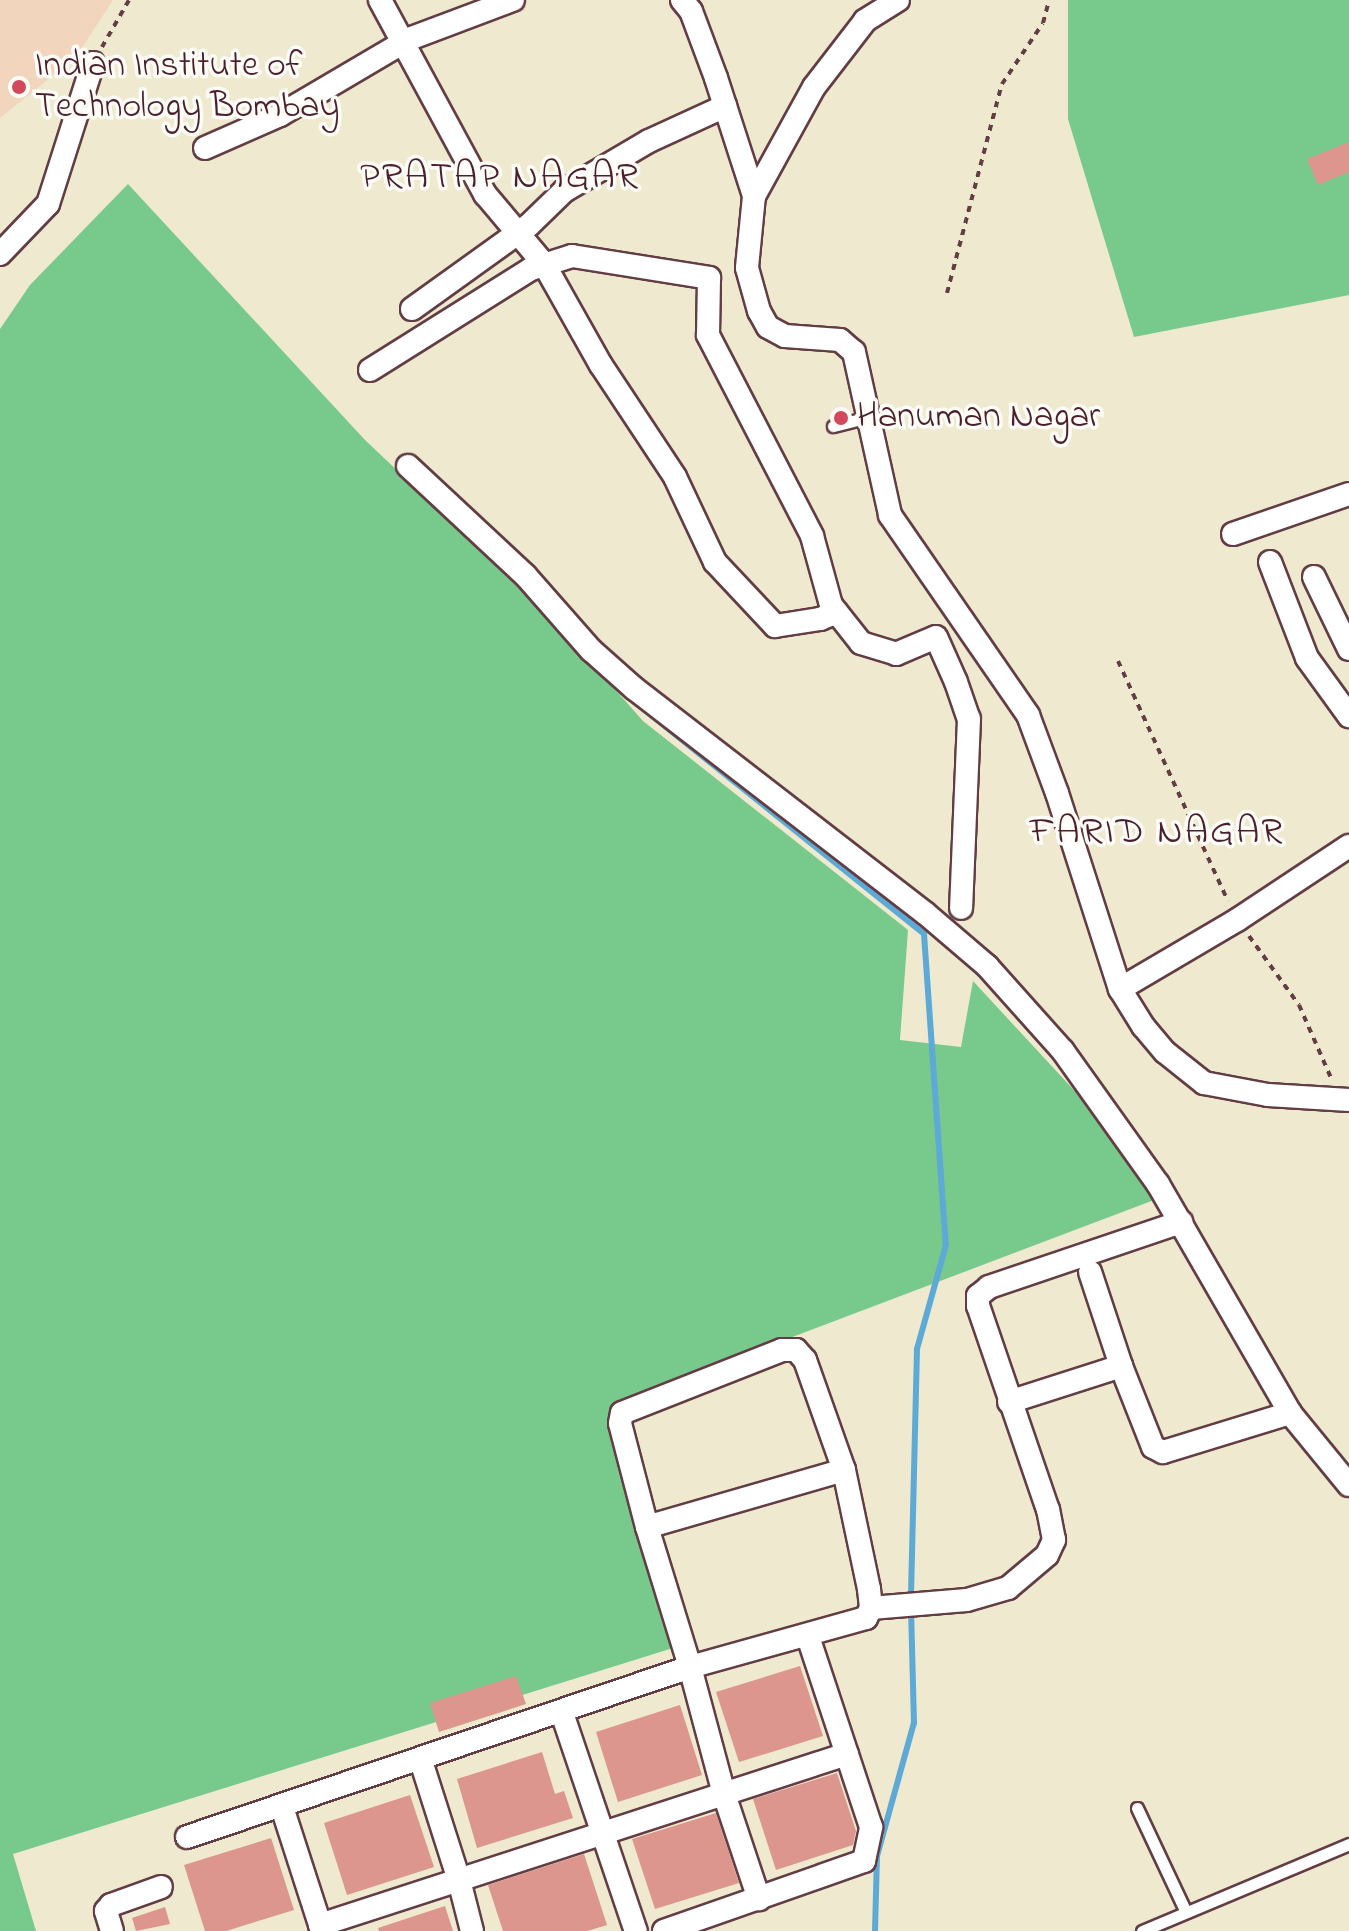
<!DOCTYPE html>
<html>
<head>
<meta charset="utf-8">
<style>
  body { margin:0 }
  #map { position:relative; width:1349px; height:1931px; overflow:hidden; background:#eee9cf; font-family:"Indie Flower",sans-serif }
  div>[style] { position:absolute }
  .built>* { inset:0; background:#f1d5bd }
  .green>* { inset:0; background:#78ca8c }
  .stream>* { height:6px; margin:-3px; padding:0 3px; transform-origin:3px; border-radius:3px; background:#5caad5 }
  .building>* { inset:0; background:#dc968d }
  .path>* { height:4px; margin-top:-2px; transform-origin:0; background:repeating-linear-gradient(90deg,#633d44 0 6px,transparent 0 12px) }
  .roads { filter:drop-shadow(2px 0 #633d44) drop-shadow(-2px 0 #633d44) drop-shadow(0 2px #633d44) drop-shadow(0 -2px #633d44) }
  .lane>* { height:11px; margin:-5.5px; padding:0 5.5px; transform-origin:5.5px; border-radius:5.5px; background:#fff }
  .street>* { height:22px; margin:-11px; padding:0 11px; transform-origin:11px; border-radius:11px; background:#fff }
  .dots>* { width:22px; height:22px; translate:-50% -50%; box-sizing:border-box; border:4px solid #fdfcf7; border-radius:50% }
  span { translate:-50% -50%; white-space:nowrap; text-align:center; line-height:1.15; -webkit-text-stroke:7px #fdfcf7; paint-order:stroke }
  .poi-label { font-size:36px; color:#4a1f2b }
  .left { translate:0 -50%; text-align:left }
  .neighbourhood-label { font-size:38px; color:#4a1f2b; letter-spacing:2px }
</style>
</head>
<body>
<div id="map">
  <div class="built">
    <i style="clip-path:polygon(0 0,113px 0,76px 57px,0 118px)"></i>
  </div>
  <div class="green">
    <i style="clip-path:polygon(1068px 0,1349px 0,1349px 295px,1134px 337px,1068px 119px)"></i>
    <i style="clip-path:polygon(128px 184px,365px 440px,545px 610px,643px 721px,908px 930px,900px 1040px,961px 1047px,973px 981px,1170px 1194px,610px 1406px,673px 1648px,13px 1854px,36px 1931px,0 1931px,0 329px,30px 285px)"></i>
  </div>
  <div class="stream">
    <i style="left:651px;top:715px;width:350px;rotate:38.7deg"></i>
    <i style="left:924px;top:934px;width:312px;rotate:86deg"></i>
    <i style="left:946px;top:1245px;width:108px;rotate:105.6deg"></i>
    <i style="left:917px;top:1349px;width:251px;rotate:91.4deg"></i>
    <i style="left:875px;top:1931px;width:75px;rotate:-88.5deg"></i>
    <i style="left:877px;top:1856px;width:138px;rotate:-74.5deg"></i>
    <i style="left:914px;top:1723px;width:112px;rotate:-91.5deg"></i>
  </div>
  <div class="building">
    <i style="clip-path:polygon(1349px 142px,1349px 172px,1318px 185px,1307px 159px)"></i>
    <i style="clip-path:polygon(800px 1666px,823px 1736px,739px 1762px,716px 1692px)"></i>
    <i style="clip-path:polygon(516px 1676px,526px 1704px,439px 1732px,430px 1703px)"></i>
    <i style="clip-path:polygon(680px 1705px,702px 1775px,618px 1802px,596px 1732px)"></i>
    <i style="clip-path:polygon(542px 1752px,555px 1794px,564px 1791px,573px 1818px,477px 1848px,457px 1779px)"></i>
    <i style="clip-path:polygon(837px 1773px,856px 1831px,853px 1845px,776px 1870px,753px 1799px)"></i>
    <i style="clip-path:polygon(410px 1795px,434px 1867px,347px 1895px,324px 1823px)"></i>
    <i style="clip-path:polygon(716px 1813px,739px 1883px,655px 1909px,632px 1839px)"></i>
    <i style="clip-path:polygon(271px 1838px,294px 1910px,226px 1931px,205px 1931px,184px 1865px)"></i>
    <i style="clip-path:polygon(584px 1854px,607px 1925px,587px 1931px,503px 1931px,488px 1885px)"></i>
    <i style="clip-path:polygon(445px 1906px,453px 1931px,379px 1931px,378px 1928px)"></i>
    <i style="clip-path:polygon(165px 1907px,170px 1924px,136px 1931px,132px 1918px)"></i>
  </div>
  <div class="path">
    <i style="left:102px;top:47px;width:54px;rotate:-60.1deg"></i>
    <i style="left:947px;top:293px;width:216px;rotate:-75.3deg"></i>
    <i style="left:1002px;top:84px;width:73px;rotate:-56.1deg"></i>
    <i style="left:1043px;top:23px;width:24px;rotate:-75deg"></i>
    <i style="left:1118px;top:661px;width:264px;rotate:65.4deg"></i>
    <i style="left:1249px;top:936px;width:85px;rotate:54.1deg"></i>
    <i style="left:1299px;top:1005px;width:82px;rotate:66.3deg"></i>
  </div>
  <div class="roads">
    <div class="lane">
      <i style="left:833px;top:426px;width:36px;rotate:-14deg"></i>
      <i style="left:1137px;top:1808px;width:115px;rotate:64.8deg"></i>
      <i style="left:1142px;top:1931px;width:225px;rotate:-22.8deg"></i>
    </div>
    <div class="street">
      <i style="left:380px;top:0;width:221px;rotate:61.6deg"></i>
      <i style="left:485px;top:194px;width:92px;rotate:49.9deg"></i>
      <i style="left:544px;top:264px;width:116px;rotate:60.6deg"></i>
      <i style="left:601px;top:365px;width:134px;rotate:56.5deg"></i>
      <i style="left:675px;top:477px;width:94px;rotate:64.8deg"></i>
      <i style="left:715px;top:562px;width:88px;rotate:46.8deg"></i>
      <i style="left:775px;top:626px;width:46px;rotate:-8.8deg"></i>
      <i style="left:820px;top:619px;width:18px;rotate:-22deg"></i>
      <i style="left:682px;top:0;width:14px;rotate:51deg"></i>
      <i style="left:691px;top:11px;width:72px;rotate:69.5deg"></i>
      <i style="left:716px;top:78px;width:124px;rotate:72.1deg"></i>
      <i style="left:898px;top:0;width:39px;rotate:148deg"></i>
      <i style="left:865px;top:21px;width:83px;rotate:127.7deg"></i>
      <i style="left:814px;top:87px;width:124px;rotate:118.8deg"></i>
      <i style="left:754px;top:196px;width:72px;rotate:95.6deg"></i>
      <i style="left:747px;top:268px;width:45px;rotate:74.4deg"></i>
      <i style="left:759px;top:311px;width:18px;rotate:61deg"></i>
      <i style="left:768px;top:327px;width:19px;rotate:28deg"></i>
      <i style="left:785px;top:336px;width:55px;rotate:4.2deg"></i>
      <i style="left:840px;top:340px;width:18px;rotate:41deg"></i>
      <i style="left:854px;top:352px;width:167px;rotate:77.5deg"></i>
      <i style="left:890px;top:515px;width:243px;rotate:55.4deg"></i>
      <i style="left:1028px;top:715px;width:83px;rotate:69.6deg"></i>
      <i style="left:1057px;top:793px;width:206px;rotate:72.2deg"></i>
      <i style="left:1120px;top:989px;width:44px;rotate:58.1deg"></i>
      <i style="left:1143px;top:1026px;width:34px;rotate:50deg"></i>
      <i style="left:1165px;top:1052px;width:50px;rotate:38.5deg"></i>
      <i style="left:1204px;top:1083px;width:65px;rotate:10.6deg"></i>
      <i style="left:1268px;top:1095px;width:81px;rotate:3.5deg"></i>
      <i style="left:205px;top:148px;width:82px;rotate:-23.7deg"></i>
      <i style="left:280px;top:115px;width:150px;rotate:-30.5deg"></i>
      <i style="left:409px;top:39px;width:111px;rotate:-20.6deg"></i>
      <i style="left:0;top:254px;width:69px;rotate:-46.2deg"></i>
      <i style="left:48px;top:204px;width:148px;rotate:-72.3deg"></i>
      <i style="left:412px;top:309px;width:144px;rotate:-35.7deg"></i>
      <i style="left:529px;top:225px;width:49px;rotate:-44.2deg"></i>
      <i style="left:564px;top:191px;width:99px;rotate:-30.5deg"></i>
      <i style="left:649px;top:141px;width:84px;rotate:-24.7deg"></i>
      <i style="left:370px;top:370px;width:190px;rotate:-32.1deg"></i>
      <i style="left:531px;top:269px;width:43px;rotate:-17.6deg"></i>
      <i style="left:572px;top:256px;width:139px;rotate:9.1deg"></i>
      <i style="left:709px;top:278px;width:57px;rotate:91deg"></i>
      <i style="left:708px;top:335px;width:226px;rotate:62.6deg"></i>
      <i style="left:812px;top:536px;width:72px;rotate:74.6deg"></i>
      <i style="left:831px;top:605px;width:48px;rotate:51.7deg"></i>
      <i style="left:861px;top:643px;width:37px;rotate:17deg"></i>
      <i style="left:896px;top:654px;width:43px;rotate:-23deg"></i>
      <i style="left:936px;top:637px;width:49px;rotate:66deg"></i>
      <i style="left:956px;top:682px;width:39px;rotate:71deg"></i>
      <i style="left:969px;top:719px;width:189px;rotate:92.4deg"></i>
      <i style="left:408px;top:466px;width:160px;rotate:43deg"></i>
      <i style="left:525px;top:575px;width:100px;rotate:48.7deg"></i>
      <i style="left:591px;top:650px;width:59px;rotate:41.6deg"></i>
      <i style="left:635px;top:689px;width:366px;rotate:37.7deg"></i>
      <i style="left:925px;top:913px;width:82px;rotate:40.5deg"></i>
      <i style="left:987px;top:966px;width:114px;rotate:48.2deg"></i>
      <i style="left:1063px;top:1051px;width:163px;rotate:54.5deg"></i>
      <i style="left:1158px;top:1184px;width:264px;rotate:60deg"></i>
      <i style="left:1290px;top:1413px;width:93px;rotate:50.7deg"></i>
      <i style="left:1233px;top:534px;width:123px;rotate:-19deg"></i>
      <i style="left:1270px;top:562px;width:103px;rotate:68.9deg"></i>
      <i style="left:1307px;top:658px;width:72px;rotate:54.1deg"></i>
      <i style="left:1314px;top:577px;width:80px;rotate:64.1deg"></i>
      <i style="left:1120px;top:989px;width:136px;rotate:-30.5deg"></i>
      <i style="left:1237px;top:920px;width:134px;rotate:-33.5deg"></i>
      <i style="left:1090px;top:1272px;width:99px;rotate:71.7deg"></i>
      <i style="left:1121px;top:1366px;width:87px;rotate:68.4deg"></i>
      <i style="left:1153px;top:1447px;width:11px;rotate:27deg"></i>
      <i style="left:1163px;top:1452px;width:133px;rotate:-17.1deg"></i>
      <i style="left:1009px;top:1402px;width:118px;rotate:-17.8deg"></i>
      <i style="left:647px;top:1527px;width:107px;rotate:-104.6deg"></i>
      <i style="left:620px;top:1423px;width:10px;rotate:-79deg"></i>
      <i style="left:622px;top:1413px;width:172px;rotate:-21.5deg"></i>
      <i style="left:782px;top:1350px;width:14px"></i>
      <i style="left:796px;top:1350px;width:13px;rotate:48deg"></i>
      <i style="left:805px;top:1360px;width:117px;rotate:70.5deg"></i>
      <i style="left:871px;top:1608px;width:96px;rotate:-4.8deg"></i>
      <i style="left:967px;top:1600px;width:43px;rotate:-16.3deg"></i>
      <i style="left:1008px;top:1588px;width:51px;rotate:-40.2deg"></i>
      <i style="left:1047px;top:1555px;width:17px;rotate:-65deg"></i>
      <i style="left:1054px;top:1540px;width:31px;rotate:-101deg"></i>
      <i style="left:1048px;top:1510px;width:216px;rotate:-108.9deg"></i>
      <i style="left:978px;top:1306px;width:10px;rotate:-90deg"></i>
      <i style="left:978px;top:1296px;width:14px;rotate:-39deg"></i>
      <i style="left:989px;top:1287px;width:203px;rotate:-18.7deg"></i>
      <i style="left:562px;top:1713px;width:230px;rotate:71.3deg"></i>
      <i style="left:421px;top:1761px;width:125px;rotate:72.3deg"></i>
      <i style="left:459px;top:1880px;width:53px;rotate:75.7deg"></i>
      <i style="left:282px;top:1807px;width:130px;rotate:72.1deg"></i>
      <i style="left:187px;top:1837px;width:531px;rotate:-18.67deg"></i>
      <i style="left:690px;top:1667px;width:183px;rotate:-15.6deg"></i>
      <i style="left:866px;top:1618px;width:11px;rotate:-63deg"></i>
      <i style="left:871px;top:1608px;width:19px;rotate:-96deg"></i>
      <i style="left:869px;top:1589px;width:122px;rotate:-101.9deg"></i>
      <i style="left:844px;top:1470px;width:205px;rotate:163.9deg"></i>
      <i style="left:647px;top:1527px;width:146px;rotate:72.9deg"></i>
      <i style="left:690px;top:1667px;width:131px;rotate:75deg"></i>
      <i style="left:724px;top:1794px;width:111px;rotate:71.6deg"></i>
      <i style="left:320px;top:1925px;width:554px;rotate:-17.98deg"></i>
      <i style="left:112px;top:1931px;width:21px;rotate:-107deg"></i>
      <i style="left:106px;top:1911px;width:8px;rotate:-50deg"></i>
      <i style="left:111px;top:1905px;width:53px;rotate:-19.8deg"></i>
      <i style="left:664px;top:1931px;width:212px;rotate:-19.3deg"></i>
      <i style="left:864px;top:1861px;width:35px;rotate:-78deg"></i>
      <i style="left:871px;top:1827px;width:201px;rotate:-108.3deg"></i>
    </div>
  </div>
  <div class="dots">
    <i style="left:19px;top:87px;background:#d1495b"></i>
    <i style="left:841px;top:418px;background:#d1495b"></i>
  </div>
  <div class="poi-label">
    <span class="left" style="left:35px;top:87px">Indian Institute of<br>Technology Bombay</span>
    <span class="left" style="left:857px;top:418px">Hanuman Nagar</span>
  </div>
  <div class="neighbourhood-label">
    <span style="left:500px;top:179px">PRATAP NAGAR</span>
    <span style="left:1157px;top:834px">FARID NAGAR</span>
  </div>
</div>
</body>
</html>
